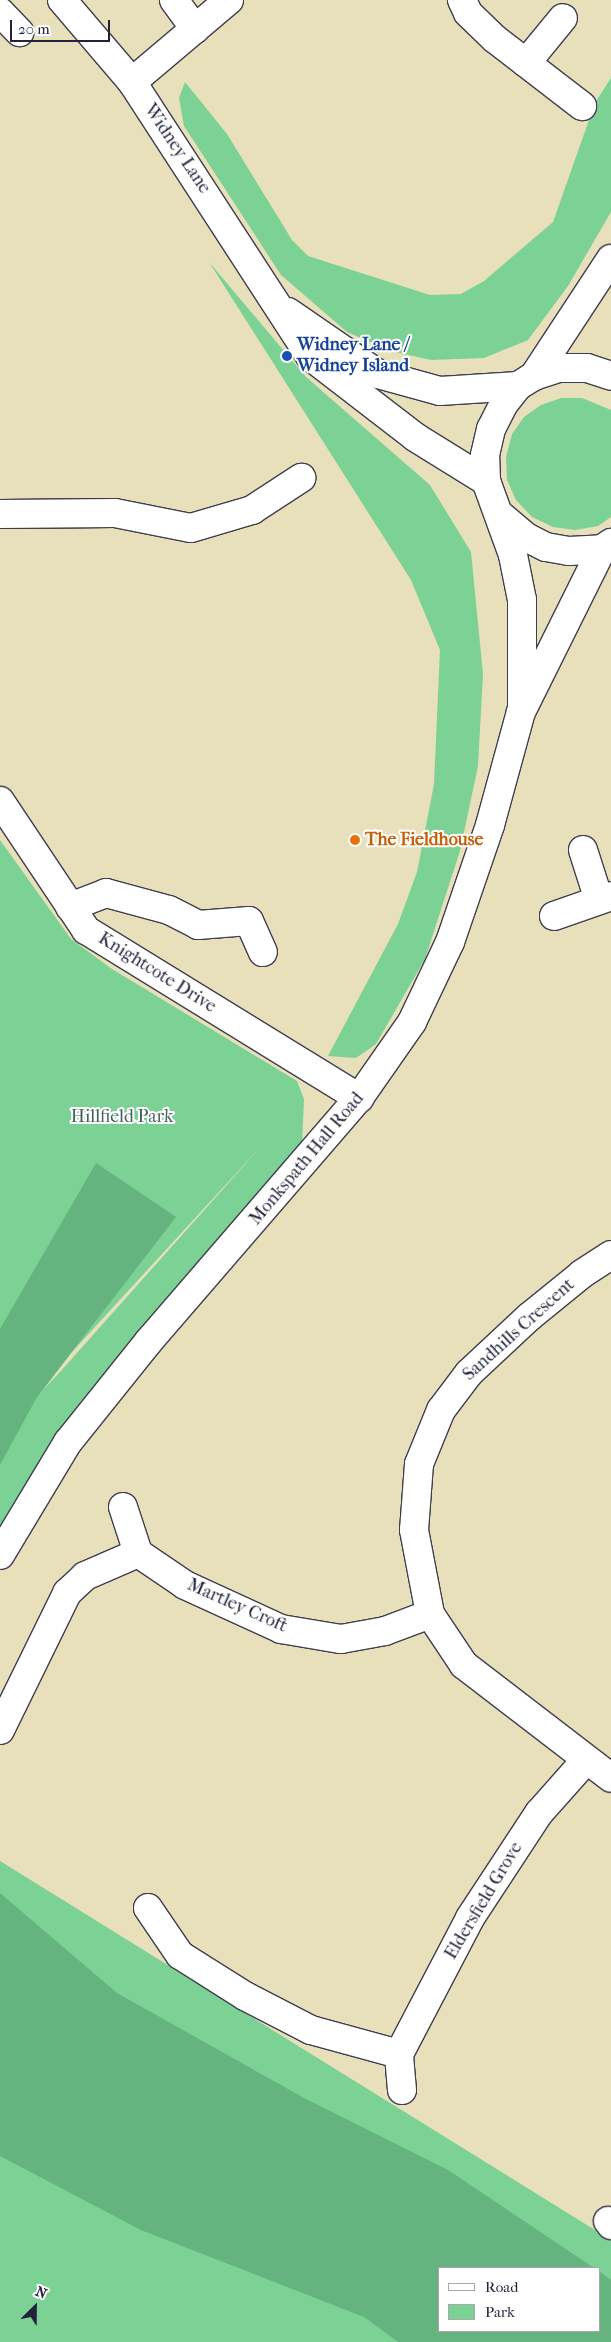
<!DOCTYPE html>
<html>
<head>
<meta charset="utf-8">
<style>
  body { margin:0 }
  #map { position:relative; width:611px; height:2342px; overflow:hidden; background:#e8e0bb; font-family:"IM FELL French Canon",serif }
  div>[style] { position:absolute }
  .green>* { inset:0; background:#7cd194 }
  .forest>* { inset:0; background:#65b37e }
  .roads { filter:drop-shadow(1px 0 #403e4e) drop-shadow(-1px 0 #403e4e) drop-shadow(0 1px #403e4e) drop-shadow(0 -1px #403e4e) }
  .minor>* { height:28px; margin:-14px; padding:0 14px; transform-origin:14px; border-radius:14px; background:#fff }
  .dots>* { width:14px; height:14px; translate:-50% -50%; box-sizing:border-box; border:2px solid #fff; border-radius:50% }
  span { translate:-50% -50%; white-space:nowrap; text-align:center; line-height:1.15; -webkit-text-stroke:4px #fff; paint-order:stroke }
  .street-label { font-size:18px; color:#22223b }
  .transit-label { font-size:18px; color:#164399; font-weight:700 }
  .left { translate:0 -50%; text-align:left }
  .food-label { font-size:18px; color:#c56008; font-weight:700 }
  .park-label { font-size:18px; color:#425f5a }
  .legend { position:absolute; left:438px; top:2267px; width:162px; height:65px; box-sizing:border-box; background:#fff; border:1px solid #a7a7b1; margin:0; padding:6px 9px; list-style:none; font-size:15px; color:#22223b }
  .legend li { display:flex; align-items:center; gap:10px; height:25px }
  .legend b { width:25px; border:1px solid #a7a7b1 }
  .north { position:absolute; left:10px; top:2282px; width:50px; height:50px; -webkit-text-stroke:4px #fff; paint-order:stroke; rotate:23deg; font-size:14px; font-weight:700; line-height:20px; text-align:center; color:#22223b }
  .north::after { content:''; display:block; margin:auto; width:18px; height:22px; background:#22223b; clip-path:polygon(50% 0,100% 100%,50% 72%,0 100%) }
  .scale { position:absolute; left:10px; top:20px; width:100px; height:22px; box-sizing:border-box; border:2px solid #22223b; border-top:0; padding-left:6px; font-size:15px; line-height:18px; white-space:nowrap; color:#22223b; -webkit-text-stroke:4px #fff; paint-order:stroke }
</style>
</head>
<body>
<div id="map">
  <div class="green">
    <i style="clip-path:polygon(611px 78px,611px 212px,568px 286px,528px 340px,484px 358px,431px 360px,391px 351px,347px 332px,281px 275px,184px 126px,179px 98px,185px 82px,227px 134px,292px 240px,308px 256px,430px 295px,461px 294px,484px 281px,553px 222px,595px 103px)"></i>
    <i style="clip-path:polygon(209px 262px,306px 377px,430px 485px,471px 552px,483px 674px,478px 766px,460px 851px,425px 959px,376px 1044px,356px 1058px,328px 1056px,398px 924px,417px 872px,434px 784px,440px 650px,411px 580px)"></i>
    <i style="clip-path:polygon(561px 398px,582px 398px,611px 410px,611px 517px,598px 526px,575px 530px,553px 527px,532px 517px,516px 500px,507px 480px,506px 457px,512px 434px,524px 417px,541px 405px)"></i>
    <i style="clip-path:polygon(evenodd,0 840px,71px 939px,112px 969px,297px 1081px,304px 1099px,302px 1144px,54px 1441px,0 1530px,0 840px,264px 1143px,60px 1372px,43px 1390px,72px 1352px,264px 1143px)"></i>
    <i style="clip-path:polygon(evenodd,0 1861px,611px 2240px,611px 2342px,0 2342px,0 1861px,440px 2268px,600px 2268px,600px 2331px,440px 2331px,440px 2268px)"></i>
  </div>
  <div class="forest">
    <i style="clip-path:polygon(96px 1163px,176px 1217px,37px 1397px,0 1465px,0 1329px)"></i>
    <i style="clip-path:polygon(0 1893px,117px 1993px,304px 2098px,448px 2170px,594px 2268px,440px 2268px,440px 2331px,600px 2331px,600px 2272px,611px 2280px,611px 2342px,398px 2342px,364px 2317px,141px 2230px,0 2156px)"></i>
  </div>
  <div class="roads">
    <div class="minor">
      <i style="left:62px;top:0;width:108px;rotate:49.5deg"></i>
      <i style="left:132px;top:82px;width:327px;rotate:57deg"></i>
      <i style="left:310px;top:356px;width:133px;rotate:37.6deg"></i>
      <i style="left:415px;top:437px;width:84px;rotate:31.8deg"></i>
      <i style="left:174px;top:0;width:36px;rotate:54deg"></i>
      <i style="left:462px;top:0;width:14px;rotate:65deg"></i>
      <i style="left:468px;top:13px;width:37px;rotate:44deg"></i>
      <i style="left:495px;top:39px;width:110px;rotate:37.6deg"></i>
      <i style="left:0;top:12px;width:28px;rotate:46deg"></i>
      <i style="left:526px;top:63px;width:58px;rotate:-50.6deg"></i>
      <i style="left:132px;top:82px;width:127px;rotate:-40.2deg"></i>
      <i style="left:288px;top:312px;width:109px;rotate:34.6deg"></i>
      <i style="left:378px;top:374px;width:64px;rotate:15.3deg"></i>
      <i style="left:440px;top:391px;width:78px;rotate:-3.7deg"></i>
      <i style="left:534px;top:376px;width:140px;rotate:-56.7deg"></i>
      <i style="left:0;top:514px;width:115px;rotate:-0.5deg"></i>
      <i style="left:115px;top:513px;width:77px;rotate:11.2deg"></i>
      <i style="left:191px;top:528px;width:64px;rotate:-16.4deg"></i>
      <i style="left:252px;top:510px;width:59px;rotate:-33.1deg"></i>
      <i style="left:500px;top:515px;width:34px;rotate:40deg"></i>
      <i style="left:526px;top:537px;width:22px;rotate:27deg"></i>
      <i style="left:546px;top:547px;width:23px;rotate:10deg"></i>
      <i style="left:569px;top:551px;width:33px;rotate:-3deg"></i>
      <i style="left:602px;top:549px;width:11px;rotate:-34deg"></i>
      <i style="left:522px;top:705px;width:105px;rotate:-90deg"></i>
      <i style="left:522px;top:600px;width:46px;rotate:-101.3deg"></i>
      <i style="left:513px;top:555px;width:79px;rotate:-110deg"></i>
      <i style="left:486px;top:481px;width:26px;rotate:-92deg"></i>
      <i style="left:485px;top:455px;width:27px;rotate:-77deg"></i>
      <i style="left:491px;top:429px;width:27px;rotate:-63deg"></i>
      <i style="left:503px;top:405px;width:24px;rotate:-52deg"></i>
      <i style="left:518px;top:386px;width:19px;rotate:-32deg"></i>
      <i style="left:534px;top:376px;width:26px;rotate:-18deg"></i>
      <i style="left:559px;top:368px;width:28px"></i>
      <i style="left:587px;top:368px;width:25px;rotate:18deg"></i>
      <i style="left:0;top:801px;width:155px;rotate:56.3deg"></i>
      <i style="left:86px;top:930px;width:321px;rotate:31.6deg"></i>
      <i style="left:583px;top:850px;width:52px;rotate:72.3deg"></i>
      <i style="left:70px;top:907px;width:39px;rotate:-21deg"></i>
      <i style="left:106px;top:893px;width:65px;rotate:15.1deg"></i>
      <i style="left:169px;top:910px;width:33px;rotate:27deg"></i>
      <i style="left:198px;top:925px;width:51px;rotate:-4.5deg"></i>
      <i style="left:249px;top:921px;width:34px;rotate:66deg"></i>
      <i style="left:554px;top:916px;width:60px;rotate:-19.3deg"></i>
      <i style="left:611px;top:1255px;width:35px;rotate:147deg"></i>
      <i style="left:582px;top:1274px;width:68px;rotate:140.9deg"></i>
      <i style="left:529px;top:1317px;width:82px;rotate:137deg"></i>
      <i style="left:469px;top:1373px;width:46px;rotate:127.1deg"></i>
      <i style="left:441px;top:1410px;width:58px;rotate:112.2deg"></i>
      <i style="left:419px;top:1464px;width:66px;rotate:94.3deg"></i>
      <i style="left:414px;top:1530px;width:86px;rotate:79.2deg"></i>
      <i style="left:430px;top:1614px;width:61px;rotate:56.3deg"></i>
      <i style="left:464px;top:1665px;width:185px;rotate:37.5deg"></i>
      <i style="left:123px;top:1507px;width:48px;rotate:71.9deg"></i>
      <i style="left:138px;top:1553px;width:57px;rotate:34.2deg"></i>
      <i style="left:185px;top:1585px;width:106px;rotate:24.6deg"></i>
      <i style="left:281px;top:1629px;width:61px;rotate:9.5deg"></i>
      <i style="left:341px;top:1639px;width:45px;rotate:-10.3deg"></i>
      <i style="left:385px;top:1631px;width:48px;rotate:-20.7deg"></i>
      <i style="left:0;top:1555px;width:132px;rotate:-59deg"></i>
      <i style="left:68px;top:1442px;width:129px;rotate:-51.3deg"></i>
      <i style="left:149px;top:1341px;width:321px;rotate:-49.2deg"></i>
      <i style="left:359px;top:1098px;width:93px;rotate:-55.1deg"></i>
      <i style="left:412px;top:1022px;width:89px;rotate:-64.6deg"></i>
      <i style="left:450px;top:942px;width:124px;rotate:-71.1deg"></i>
      <i style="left:490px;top:825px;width:117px;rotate:-74.7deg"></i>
      <i style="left:521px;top:712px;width:182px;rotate:-63.6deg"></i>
      <i style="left:0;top:1730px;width:153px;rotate:-63.9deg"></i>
      <i style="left:67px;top:1593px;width:25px;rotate:-43deg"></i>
      <i style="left:85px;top:1576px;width:58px;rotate:-23.5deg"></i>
      <i style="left:148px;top:1908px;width:57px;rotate:55.8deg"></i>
      <i style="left:180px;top:1955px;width:77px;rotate:32.2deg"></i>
      <i style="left:245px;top:1996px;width:74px;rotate:27.3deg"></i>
      <i style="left:311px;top:2030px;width:91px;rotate:15.3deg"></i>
      <i style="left:402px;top:2090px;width:36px;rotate:-95deg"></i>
      <i style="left:399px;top:2054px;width:153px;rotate:-62.4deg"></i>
      <i style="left:470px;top:1918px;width:126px;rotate:-56.7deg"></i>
      <i style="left:539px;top:1813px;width:71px;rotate:-48.4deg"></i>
      <i style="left:608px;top:2221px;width:5px;rotate:53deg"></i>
    </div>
  </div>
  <div class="dots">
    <i style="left:287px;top:356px;background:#1a4fb4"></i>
    <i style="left:355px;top:840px;background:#e8710a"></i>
  </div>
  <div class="street-label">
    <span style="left:177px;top:149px;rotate:56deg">Widney Lane</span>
    <span style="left:157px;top:973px;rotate:32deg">Knightcote Drive</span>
    <span style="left:307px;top:1159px;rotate:-50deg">Monkspath Hall Road</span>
    <span style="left:519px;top:1330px;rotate:-42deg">Sandhills Crescent</span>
    <span style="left:237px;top:1606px;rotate:24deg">Martley Croft</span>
    <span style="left:484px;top:1901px;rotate:-59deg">Eldersfield Grove</span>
  </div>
  <div class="transit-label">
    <span class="left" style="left:297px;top:356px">Widney Lane /<br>Widney Island</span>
  </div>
  <div class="food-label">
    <span class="left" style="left:365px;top:840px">The Fieldhouse</span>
  </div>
  <div class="park-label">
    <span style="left:122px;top:1117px">Hillfield Park</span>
  </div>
  <ul class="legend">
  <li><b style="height:6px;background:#fff"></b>Road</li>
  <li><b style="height:14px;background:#7cd194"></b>Park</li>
  </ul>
  <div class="north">N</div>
  <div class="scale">20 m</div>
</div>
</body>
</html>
